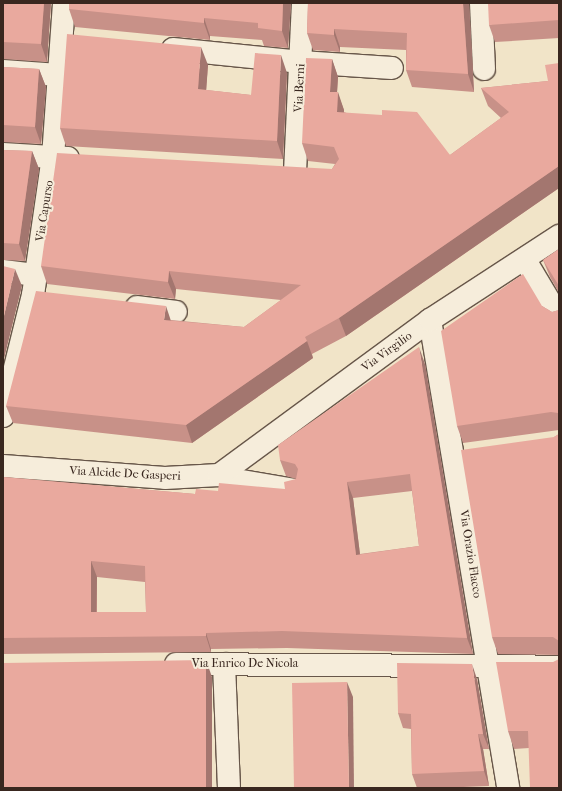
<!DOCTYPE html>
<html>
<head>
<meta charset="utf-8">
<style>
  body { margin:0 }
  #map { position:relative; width:562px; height:791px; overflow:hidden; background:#f1e4c8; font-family:"IM FELL French Canon",serif }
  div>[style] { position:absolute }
  .roads { filter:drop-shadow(1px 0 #675649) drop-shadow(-1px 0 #675649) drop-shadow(0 1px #675649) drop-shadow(0 -1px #675649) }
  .service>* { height:18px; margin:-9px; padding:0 9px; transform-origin:9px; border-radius:9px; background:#f6eddb }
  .minor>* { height:22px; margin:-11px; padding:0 11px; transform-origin:11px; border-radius:11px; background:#f6eddb }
  .tertiary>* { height:22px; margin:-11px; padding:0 11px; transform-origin:11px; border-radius:11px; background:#f6eddb }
  .wall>* { inset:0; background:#c89188 }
  .shaded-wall>* { inset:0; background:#a3766f }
  .building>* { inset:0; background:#e9a99e }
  span { translate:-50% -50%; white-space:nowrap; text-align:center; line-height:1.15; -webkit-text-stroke:4px #f6eddb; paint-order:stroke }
  .street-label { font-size:12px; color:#39271f }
  .frame { position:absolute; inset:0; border:4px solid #39271f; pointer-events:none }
</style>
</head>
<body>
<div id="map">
  <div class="roads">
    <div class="service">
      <i style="left:219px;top:475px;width:76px;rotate:9.8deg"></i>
    </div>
    <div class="minor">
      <i style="left:481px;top:3px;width:66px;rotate:87.4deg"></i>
      <i style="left:173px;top:49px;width:129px;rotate:5.8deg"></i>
      <i style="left:301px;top:62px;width:91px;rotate:3.8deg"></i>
      <i style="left:3px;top:71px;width:56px;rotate:4.1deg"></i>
      <i style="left:3px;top:154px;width:65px;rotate:3.5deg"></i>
      <i style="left:295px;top:172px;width:169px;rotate:-87.3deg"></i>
      <i style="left:525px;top:260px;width:66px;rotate:59.2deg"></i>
      <i style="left:3px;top:271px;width:32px;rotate:7deg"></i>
      <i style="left:137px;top:307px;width:39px;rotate:7deg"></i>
      <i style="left:430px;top:320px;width:474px;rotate:80.5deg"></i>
      <i style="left:3px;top:416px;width:125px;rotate:-76.1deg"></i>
      <i style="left:33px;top:295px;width:139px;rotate:-81.8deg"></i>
      <i style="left:53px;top:157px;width:154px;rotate:-85.9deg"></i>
      <i style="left:176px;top:664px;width:383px;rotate:0.4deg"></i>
      <i style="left:224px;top:664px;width:124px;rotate:87.7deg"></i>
    </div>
    <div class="tertiary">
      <i style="left:3px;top:466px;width:162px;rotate:4.2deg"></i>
      <i style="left:165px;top:478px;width:54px;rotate:-3.2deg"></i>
      <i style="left:219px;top:475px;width:262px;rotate:-36.3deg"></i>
      <i style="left:430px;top:320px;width:154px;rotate:-33.1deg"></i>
    </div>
  </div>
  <div class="wall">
    <i style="clip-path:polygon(3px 3px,51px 3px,47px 62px,3px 59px)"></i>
    <i style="clip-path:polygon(291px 3px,288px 48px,264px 46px,262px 40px,210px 36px,210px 40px,75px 27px,69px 9px)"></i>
    <i style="clip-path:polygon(308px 3px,469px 3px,474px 92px,412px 87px,406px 70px,406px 50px,340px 47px,340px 52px,313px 50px,307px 33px)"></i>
    <i style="clip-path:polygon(559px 3px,559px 38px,495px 42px,489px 25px)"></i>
    <i style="clip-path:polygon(332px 59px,338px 77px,337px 92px,344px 110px,344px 112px,450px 155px,501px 118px,488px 106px,481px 88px,548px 81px,559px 63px,559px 188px,346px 336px,312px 354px,313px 358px,192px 443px,13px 423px,6px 406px,171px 320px,244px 327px,281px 300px,176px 289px,175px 299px,47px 284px,41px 266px,332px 169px,335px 164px,308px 161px,302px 143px)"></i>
    <i style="clip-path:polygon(208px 65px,206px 90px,251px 95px,287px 73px,283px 159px,66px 146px,60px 128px)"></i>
    <i style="clip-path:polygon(3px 67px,39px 69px,46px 87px,41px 144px,3px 142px)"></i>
    <i style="clip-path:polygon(3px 150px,32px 151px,39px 169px,25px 261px,3px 260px)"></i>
    <i style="clip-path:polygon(559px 249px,559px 293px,550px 277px,543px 260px)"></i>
    <i style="clip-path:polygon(542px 306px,552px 312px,559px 310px,559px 430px,463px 443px,457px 426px)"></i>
    <i style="clip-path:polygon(evenodd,425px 364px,473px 654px,287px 648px,211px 649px,211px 652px,3px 654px,3px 477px,195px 494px,218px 491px,285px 489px,296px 479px,286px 476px,280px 460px,425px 364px,412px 491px,419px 546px,360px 554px,353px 498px,412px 491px,425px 364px,97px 577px,145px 582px,146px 612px,97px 612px,97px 577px)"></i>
    <i style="clip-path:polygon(559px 434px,559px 655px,498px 654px,492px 637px,554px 437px)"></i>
    <i style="clip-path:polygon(553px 662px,529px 748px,514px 749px,508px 731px)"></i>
    <i style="clip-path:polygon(477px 679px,489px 749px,483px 749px,489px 786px,438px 788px,417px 788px,412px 774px,411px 729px,403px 728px,398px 713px)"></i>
  </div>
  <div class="shaded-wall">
    <i style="clip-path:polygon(44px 3px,51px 3px,47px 62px,41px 44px)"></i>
    <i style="clip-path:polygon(283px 3px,291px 3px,288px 48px,282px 31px)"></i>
    <i style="clip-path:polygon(463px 3px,469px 3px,474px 92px,468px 74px)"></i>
    <i style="clip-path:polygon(204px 18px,210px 36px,210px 40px,204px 23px)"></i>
    <i style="clip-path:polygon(334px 29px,340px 47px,340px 52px,334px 35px)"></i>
    <i style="clip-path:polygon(201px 47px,208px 65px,205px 107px,198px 89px)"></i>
    <i style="clip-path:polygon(281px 55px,287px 73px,283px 159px,277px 141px)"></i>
    <i style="clip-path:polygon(332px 59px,338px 77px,336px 110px,330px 92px)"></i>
    <i style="clip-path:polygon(39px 69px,46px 87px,41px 144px,35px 127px)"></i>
    <i style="clip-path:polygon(338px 92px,344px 110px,343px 130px,337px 112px)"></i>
    <i style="clip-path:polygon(32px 151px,39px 169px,25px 261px,19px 244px)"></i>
    <i style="clip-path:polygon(559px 166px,559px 188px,346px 336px,339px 318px)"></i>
    <i style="clip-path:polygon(15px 269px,22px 286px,3px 363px,3px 320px)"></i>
    <i style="clip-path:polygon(169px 271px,176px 289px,175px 299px,168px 282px)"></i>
    <i style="clip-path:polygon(166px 306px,172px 324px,164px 320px)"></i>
    <i style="clip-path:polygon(307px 341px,313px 358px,192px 443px,186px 425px)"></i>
    <i style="clip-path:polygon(419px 347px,425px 364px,473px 654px,467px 638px)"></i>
    <i style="clip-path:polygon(347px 482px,353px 498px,362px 571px,356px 555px)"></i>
    <i style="clip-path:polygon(91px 561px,97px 577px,96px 628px,91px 612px)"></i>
    <i style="clip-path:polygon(206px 633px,211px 649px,211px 652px,206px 636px)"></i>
    <i style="clip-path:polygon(206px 660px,212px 677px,212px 788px,206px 788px)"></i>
    <i style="clip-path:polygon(472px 664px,477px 679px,489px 749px,483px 734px)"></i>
    <i style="clip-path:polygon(347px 682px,353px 697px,354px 788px,349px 788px)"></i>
    <i style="clip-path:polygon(478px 734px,483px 749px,489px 786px,484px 771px)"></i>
  </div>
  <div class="building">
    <i style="clip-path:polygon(3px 3px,44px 3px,41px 44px,3px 42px)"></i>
    <i style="clip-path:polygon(69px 3px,283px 3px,282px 31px,258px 28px,258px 23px,204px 18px,204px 23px,69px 9px)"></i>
    <i style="clip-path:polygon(308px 3px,463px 3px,468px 74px,406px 70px,407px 33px,334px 29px,334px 35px,307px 33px)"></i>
    <i style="clip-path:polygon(488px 3px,559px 3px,559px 20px,489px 25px)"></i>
    <i style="clip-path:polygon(67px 34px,201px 47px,198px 89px,251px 95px,255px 53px,281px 55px,277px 141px,60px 128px)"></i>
    <i style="clip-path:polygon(306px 58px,332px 59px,330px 92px,338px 92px,337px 112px,382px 115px,382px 110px,417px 112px,450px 155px,509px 112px,481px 88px,548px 81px,545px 65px,559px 63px,559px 166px,339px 318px,305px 337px,307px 341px,186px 425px,6px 406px,36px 291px,166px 306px,164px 320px,244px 327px,301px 285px,169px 271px,168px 282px,41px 266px,57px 153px,332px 169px,339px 159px,334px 147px,302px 143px)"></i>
    <i style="clip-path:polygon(3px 67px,39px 69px,35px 127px,3px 125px)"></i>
    <i style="clip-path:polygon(3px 150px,32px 151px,19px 244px,3px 243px)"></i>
    <i style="clip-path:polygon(559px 249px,559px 286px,543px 260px)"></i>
    <i style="clip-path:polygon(3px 266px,15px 269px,3px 320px)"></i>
    <i style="clip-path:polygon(523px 274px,542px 306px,552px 312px,559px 310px,559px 415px,558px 413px,551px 412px,457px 426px,441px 331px)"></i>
    <i style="clip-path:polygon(evenodd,419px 347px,467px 638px,282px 631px,206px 633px,206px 636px,3px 638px,3px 477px,195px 494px,196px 489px,218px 491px,219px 483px,285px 489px,284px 482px,296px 479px,298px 469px,295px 464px,280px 460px,278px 445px,419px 347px,410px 474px,419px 546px,356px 555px,347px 482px,410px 474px,419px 347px,91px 561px,145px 566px,146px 612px,91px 612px,91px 561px)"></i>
    <i style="clip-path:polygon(559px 434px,559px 641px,553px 637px,492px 637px,461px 450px,554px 437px)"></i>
    <i style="clip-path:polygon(559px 659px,559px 788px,530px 788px,528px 731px,508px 731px,496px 662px,553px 662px)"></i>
    <i style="clip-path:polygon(206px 660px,206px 788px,3px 788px,3px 663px)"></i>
    <i style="clip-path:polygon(397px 663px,472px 664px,483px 734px,478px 734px,484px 771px,412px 774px,411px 714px,398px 713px)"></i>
    <i style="clip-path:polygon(347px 682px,349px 788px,294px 788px,292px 683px)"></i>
  </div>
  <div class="street-label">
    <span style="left:300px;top:88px;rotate:-87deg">Via Berni</span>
    <span style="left:45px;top:211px;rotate:-81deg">Via Capurso</span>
    <span style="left:387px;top:352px;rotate:-36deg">Via Virgilio</span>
    <span style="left:125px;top:474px;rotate:3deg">Via Alcide De Gasperi</span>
    <span style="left:470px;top:554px;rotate:81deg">Via Orazio Flacco</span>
    <span style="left:245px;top:664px">Via Enrico De Nicola</span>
  </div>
  <div class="frame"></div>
</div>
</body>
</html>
